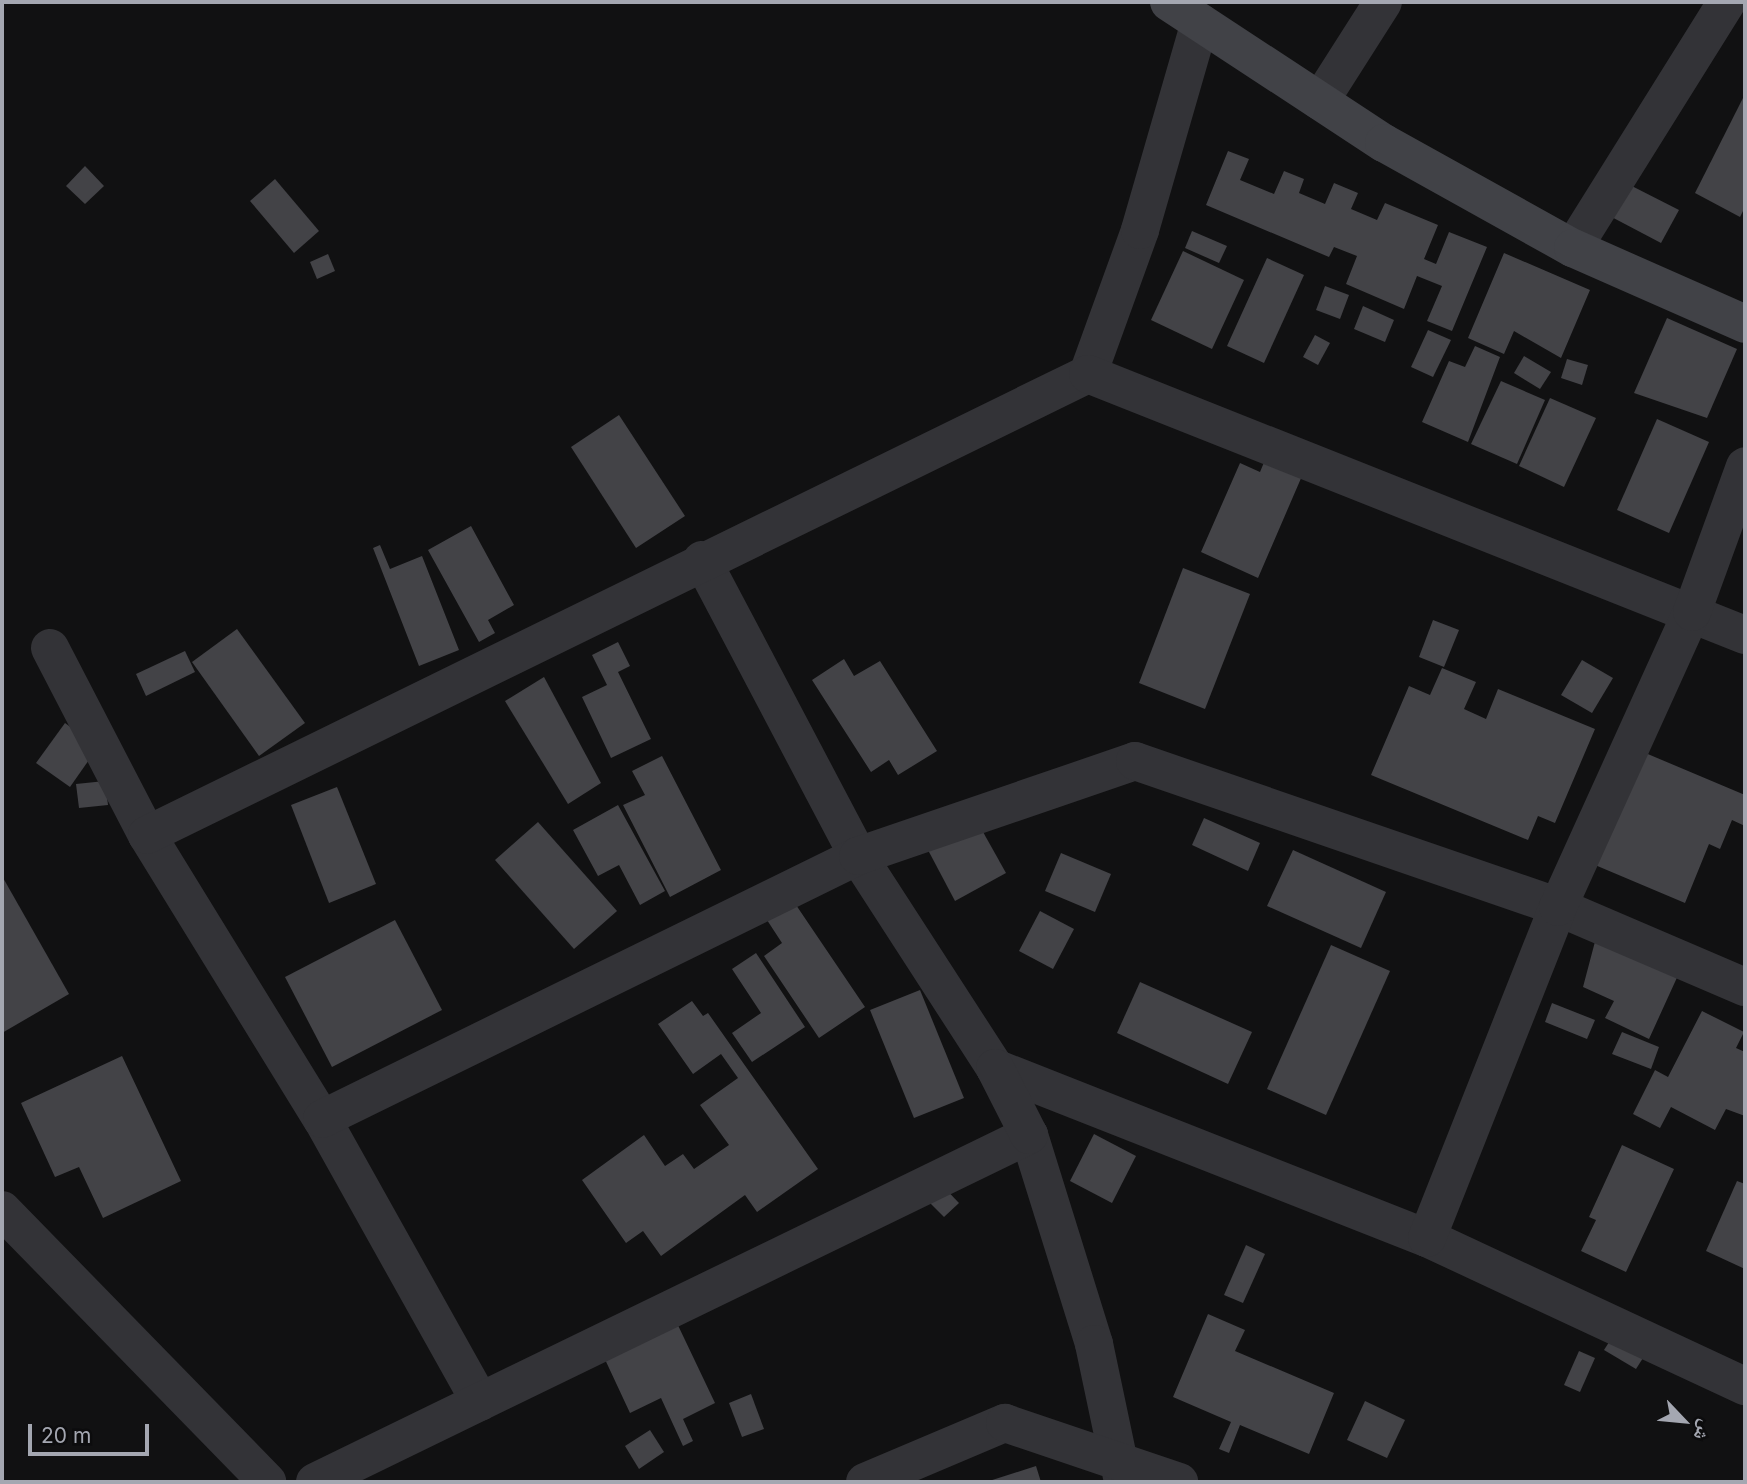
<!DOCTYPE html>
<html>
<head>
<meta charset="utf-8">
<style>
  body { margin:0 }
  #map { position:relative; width:1747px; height:1484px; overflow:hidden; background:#111112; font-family:Inter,"Noto Naskh Arabic",sans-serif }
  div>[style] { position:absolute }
  .building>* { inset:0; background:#434347 }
  .street>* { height:38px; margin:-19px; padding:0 19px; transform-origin:19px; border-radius:19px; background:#333337 }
  .secondary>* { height:38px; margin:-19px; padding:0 19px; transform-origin:19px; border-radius:19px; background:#414247 }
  span { translate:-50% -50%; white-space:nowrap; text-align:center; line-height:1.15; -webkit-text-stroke:7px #0c0c0d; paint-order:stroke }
  .frame { position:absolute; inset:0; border:4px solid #a4a7b1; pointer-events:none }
  .north { position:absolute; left:1649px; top:1386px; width:70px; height:70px; -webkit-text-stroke:5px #0c0c0d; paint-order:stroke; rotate:116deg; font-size:19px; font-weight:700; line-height:28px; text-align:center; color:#a4a7b1 }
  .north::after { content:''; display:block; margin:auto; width:24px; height:32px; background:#a4a7b1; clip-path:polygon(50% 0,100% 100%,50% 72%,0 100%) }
  .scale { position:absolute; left:28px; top:1424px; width:121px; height:32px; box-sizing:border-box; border:4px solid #a4a7b1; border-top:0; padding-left:9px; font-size:21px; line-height:24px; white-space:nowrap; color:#a4a7b1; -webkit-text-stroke:5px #0c0c0d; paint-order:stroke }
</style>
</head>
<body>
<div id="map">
  <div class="building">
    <i style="clip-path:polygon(1745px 94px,1745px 207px,1740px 217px,1695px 193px)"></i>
    <i style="clip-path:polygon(1228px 151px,1249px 159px,1240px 180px,1274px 194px,1284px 171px,1304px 179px,1299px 193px,1325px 204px,1334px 183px,1358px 193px,1351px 209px,1377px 220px,1385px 203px,1438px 225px,1424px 259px,1436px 264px,1449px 232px,1487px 247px,1452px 331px,1427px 321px,1442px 286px,1417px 276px,1404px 309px,1346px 284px,1357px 256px,1334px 247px,1329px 257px,1206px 205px)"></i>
    <i style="clip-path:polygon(85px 166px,104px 186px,85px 204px,66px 186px)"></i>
    <i style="clip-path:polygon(275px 179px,319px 231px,294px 253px,250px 201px)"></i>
    <i style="clip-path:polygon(1622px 181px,1679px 210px,1661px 243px,1604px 213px)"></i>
    <i style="clip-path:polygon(1192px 231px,1227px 246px,1219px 263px,1185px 248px)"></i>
    <i style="clip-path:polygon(1183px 251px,1244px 280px,1212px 349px,1151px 320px)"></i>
    <i style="clip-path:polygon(1504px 253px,1590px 290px,1561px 358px,1514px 331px,1504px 354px,1468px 338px)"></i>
    <i style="clip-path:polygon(328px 254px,335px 271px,317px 279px,310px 262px)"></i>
    <i style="clip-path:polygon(1267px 258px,1304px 275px,1264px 363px,1227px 346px)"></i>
    <i style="clip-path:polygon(1325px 286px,1349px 295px,1340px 319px,1316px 310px)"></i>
    <i style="clip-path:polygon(1363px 306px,1394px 320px,1385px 342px,1354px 329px)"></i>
    <i style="clip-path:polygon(1667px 318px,1737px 349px,1707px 418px,1634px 393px)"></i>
    <i style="clip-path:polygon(1428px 330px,1451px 340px,1433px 377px,1411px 367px)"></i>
    <i style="clip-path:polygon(1315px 335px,1330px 343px,1318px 365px,1303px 357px)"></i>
    <i style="clip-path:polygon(1475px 346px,1500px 357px,1468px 442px,1422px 422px,1449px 361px,1465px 367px)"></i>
    <i style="clip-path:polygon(1524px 356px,1551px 372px,1540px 389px,1514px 373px)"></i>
    <i style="clip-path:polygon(1567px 359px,1588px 365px,1582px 385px,1561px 378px)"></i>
    <i style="clip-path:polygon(1501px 381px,1545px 400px,1517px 464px,1471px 444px)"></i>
    <i style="clip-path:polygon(1550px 398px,1596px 418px,1564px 487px,1519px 466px)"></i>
    <i style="clip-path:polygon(619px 415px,685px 516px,636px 548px,571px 447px)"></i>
    <i style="clip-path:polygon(1657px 419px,1709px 442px,1669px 533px,1617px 510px)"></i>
    <i style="clip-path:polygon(1265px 460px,1302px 476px,1258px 578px,1201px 552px,1240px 463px,1260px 472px)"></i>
    <i style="clip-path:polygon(471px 526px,514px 605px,488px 620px,495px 633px,479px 642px,428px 550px)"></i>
    <i style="clip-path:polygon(380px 545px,390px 569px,422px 556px,459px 650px,419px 666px,373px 548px)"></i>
    <i style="clip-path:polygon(1183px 568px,1250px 594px,1205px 709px,1139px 683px)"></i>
    <i style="clip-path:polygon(1433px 620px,1459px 630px,1444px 667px,1419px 657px)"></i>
    <i style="clip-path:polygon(237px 629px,305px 723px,259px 756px,192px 662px)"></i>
    <i style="clip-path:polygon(618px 642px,630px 666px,618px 672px,651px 739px,611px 758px,582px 697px,607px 685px,592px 655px)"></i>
    <i style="clip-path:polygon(185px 651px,195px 672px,146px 696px,136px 674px)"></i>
    <i style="clip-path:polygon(844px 659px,854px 676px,880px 661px,937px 751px,898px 775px,889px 760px,871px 772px,812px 680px)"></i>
    <i style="clip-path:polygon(1582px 660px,1613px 678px,1592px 713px,1561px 695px)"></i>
    <i style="clip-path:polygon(1442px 668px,1476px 682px,1464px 709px,1486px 719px,1498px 689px,1595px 729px,1555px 823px,1538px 816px,1528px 840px,1371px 775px,1409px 686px,1430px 695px)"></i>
    <i style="clip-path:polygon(544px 677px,601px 783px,568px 804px,505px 701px)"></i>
    <i style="clip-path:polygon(65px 723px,98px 747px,70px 787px,36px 763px)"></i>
    <i style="clip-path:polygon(1643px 752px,1745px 795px,1745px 826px,1732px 820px,1720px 849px,1709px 844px,1685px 903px,1595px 865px)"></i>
    <i style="clip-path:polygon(662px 756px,721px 870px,670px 897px,623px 805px,645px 795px,632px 771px)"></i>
    <i style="clip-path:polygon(105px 781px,108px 805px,79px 808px,76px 784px)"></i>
    <i style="clip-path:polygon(337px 787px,376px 884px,329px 903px,291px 805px)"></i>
    <i style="clip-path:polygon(618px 805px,665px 891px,640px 905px,619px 865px,598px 876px,573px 830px)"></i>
    <i style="clip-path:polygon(1204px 818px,1260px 843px,1248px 871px,1192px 845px)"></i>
    <i style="clip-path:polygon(538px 822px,617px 911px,574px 949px,495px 860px)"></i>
    <i style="clip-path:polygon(978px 823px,1006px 873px,955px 901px,928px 850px)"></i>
    <i style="clip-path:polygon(1293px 850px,1386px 892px,1361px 948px,1267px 906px)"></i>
    <i style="clip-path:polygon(1061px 853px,1111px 874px,1095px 912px,1045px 891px)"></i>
    <i style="clip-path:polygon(2px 876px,69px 994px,2px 1033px)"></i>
    <i style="clip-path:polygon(794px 902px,865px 1007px,819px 1038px,764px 956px,782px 943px,767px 920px)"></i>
    <i style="clip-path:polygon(1040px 911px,1074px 929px,1053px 969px,1019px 951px)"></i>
    <i style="clip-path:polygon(395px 920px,442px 1010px,332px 1067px,285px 977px)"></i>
    <i style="clip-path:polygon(1597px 934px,1680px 971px,1649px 1039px,1605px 1018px,1614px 1001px,1583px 987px)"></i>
    <i style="clip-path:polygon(1331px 945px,1390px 971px,1326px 1115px,1267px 1089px)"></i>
    <i style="clip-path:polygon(756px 953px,805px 1027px,752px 1062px,732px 1033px,761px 1013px,732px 969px)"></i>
    <i style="clip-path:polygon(1140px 982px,1252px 1032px,1228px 1084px,1117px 1033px)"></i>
    <i style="clip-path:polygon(920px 990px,964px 1098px,914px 1118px,870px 1010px)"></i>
    <i style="clip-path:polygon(692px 1001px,703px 1016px,708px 1013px,818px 1169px,757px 1212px,745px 1195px,661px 1256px,643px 1231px,626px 1243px,582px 1180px,644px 1135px,665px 1166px,683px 1154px,694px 1169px,729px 1145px,700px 1105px,738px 1078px,721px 1054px,693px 1074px,658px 1024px)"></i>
    <i style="clip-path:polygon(1552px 1003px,1595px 1020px,1587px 1039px,1545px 1022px)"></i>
    <i style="clip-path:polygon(1702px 1011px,1744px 1032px,1736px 1048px,1745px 1052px,1745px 1116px,1726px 1109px,1715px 1130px,1671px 1107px,1660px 1128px,1633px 1114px,1655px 1070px,1668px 1077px)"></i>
    <i style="clip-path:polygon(1622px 1032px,1659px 1047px,1651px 1069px,1612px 1054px)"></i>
    <i style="clip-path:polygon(122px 1056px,181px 1181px,103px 1218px,79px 1167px,55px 1177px,21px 1103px)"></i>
    <i style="clip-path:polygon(1094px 1134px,1136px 1156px,1112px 1203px,1070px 1181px)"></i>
    <i style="clip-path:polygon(1622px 1145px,1674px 1169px,1626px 1272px,1581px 1251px,1596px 1220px,1589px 1217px)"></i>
    <i style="clip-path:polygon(937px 1180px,959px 1203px,944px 1217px,922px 1195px)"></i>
    <i style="clip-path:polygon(1737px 1181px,1745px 1184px,1745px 1269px,1706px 1251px)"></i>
    <i style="clip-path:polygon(1246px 1245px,1265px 1254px,1243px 1303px,1224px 1295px)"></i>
    <i style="clip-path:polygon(1208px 1314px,1245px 1330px,1235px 1351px,1334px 1393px,1309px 1454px,1240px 1425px,1229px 1453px,1219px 1449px,1231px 1422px,1173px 1397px)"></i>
    <i style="clip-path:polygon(675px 1319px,715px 1403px,683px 1419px,693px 1441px,683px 1446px,661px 1398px,630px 1413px,602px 1353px)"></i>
    <i style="clip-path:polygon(1611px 1339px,1643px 1358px,1636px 1369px,1604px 1350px)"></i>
    <i style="clip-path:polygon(1579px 1351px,1595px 1358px,1580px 1392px,1564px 1385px)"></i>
    <i style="clip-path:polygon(751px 1394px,764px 1429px,742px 1437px,729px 1403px)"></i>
    <i style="clip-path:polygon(1365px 1401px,1405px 1420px,1387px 1458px,1347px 1440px)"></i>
    <i style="clip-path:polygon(650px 1430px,664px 1452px,639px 1469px,625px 1446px)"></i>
    <i style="clip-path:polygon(1036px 1466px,1041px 1482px,986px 1482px)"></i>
  </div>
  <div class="street">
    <i style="left:1320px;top:101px;width:117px;rotate:-57.5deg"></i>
    <i style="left:1573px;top:248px;width:290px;rotate:-58deg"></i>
    <i style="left:1088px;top:374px;width:153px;rotate:-70.1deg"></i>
    <i style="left:1140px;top:230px;width:216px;rotate:-73.9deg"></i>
    <i style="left:702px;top:560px;width:335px;rotate:62.2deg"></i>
    <i style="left:858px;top:856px;width:252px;rotate:57.1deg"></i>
    <i style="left:995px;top:1068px;width:464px;rotate:21.5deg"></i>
    <i style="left:1427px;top:1238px;width:351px;rotate:25deg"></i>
    <i style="left:50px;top:648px;width:211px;rotate:62.6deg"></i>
    <i style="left:147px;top:835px;width:334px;rotate:58.4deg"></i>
    <i style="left:322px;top:1119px;width:324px;rotate:60.8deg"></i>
    <i style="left:147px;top:835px;width:1048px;rotate:-26.1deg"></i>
    <i style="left:1088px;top:374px;width:707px;rotate:21.67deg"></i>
    <i style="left:322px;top:1119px;width:597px;rotate:-26.14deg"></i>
    <i style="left:858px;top:856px;width:293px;rotate:-18.9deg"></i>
    <i style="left:1135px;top:761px;width:447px;rotate:19deg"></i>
    <i style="left:1558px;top:907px;width:203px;rotate:23.2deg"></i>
    <i style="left:1029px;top:1135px;width:219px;rotate:72.7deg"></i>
    <i style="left:1094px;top:1344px;width:141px;rotate:78.1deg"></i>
    <i style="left:2px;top:1210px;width:380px;rotate:45.7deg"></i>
    <i style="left:1427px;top:1238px;width:356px;rotate:-68.4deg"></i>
    <i style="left:1558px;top:907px;width:324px;rotate:-65.6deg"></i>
    <i style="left:1692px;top:612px;width:155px;rotate:-70deg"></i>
    <i style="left:315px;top:1482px;width:794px;rotate:-25.92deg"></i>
    <i style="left:1029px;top:1135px;width:75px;rotate:-116.9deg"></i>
    <i style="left:865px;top:1482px;width:152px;rotate:-22.9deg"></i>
    <i style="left:1005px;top:1423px;width:184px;rotate:18.7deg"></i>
  </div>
  <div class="secondary">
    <i style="left:1169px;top:2px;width:257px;rotate:33.3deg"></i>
    <i style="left:1384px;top:143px;width:216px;rotate:29.1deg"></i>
    <i style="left:1573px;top:248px;width:188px;rotate:23.8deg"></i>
  </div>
  <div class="frame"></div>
  <div class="north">ش</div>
  <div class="scale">20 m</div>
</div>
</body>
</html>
